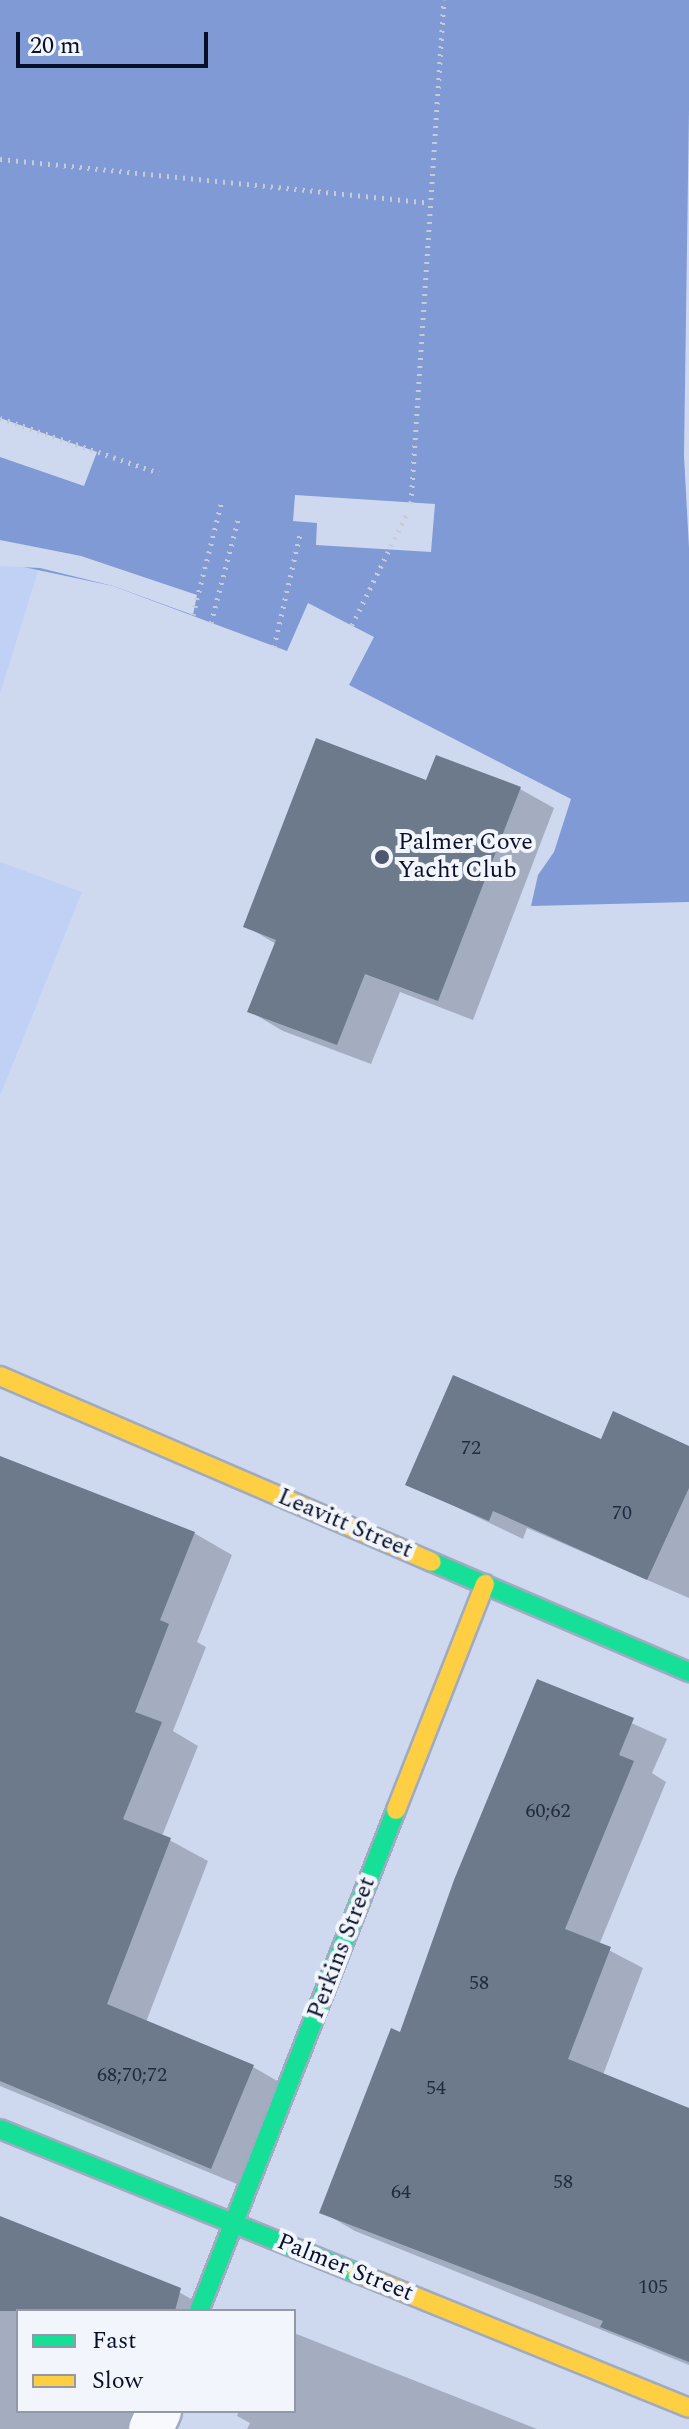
<!DOCTYPE html>
<html>
<head>
<meta charset="utf-8">
<style>
  body { margin:0 }
  #map { position:relative; width:689px; height:2429px; overflow:hidden; background:#ced9f0; font-family:Spectral,serif }
  div>[style] { position:absolute }
  .built>* { inset:0; background:#c1d1f5 }
  .water>* { inset:0; background:#809ad6 }
  .pier>* { inset:0; background:#ced9f0 }
  .shadow>* { inset:0; background:#0003 }
  .building>* { inset:0; background:#6c7a8b }
  .path>* { height:5px; margin-top:-2.5px; transform-origin:0; background:repeating-linear-gradient(90deg,#c8cbd2 0 2px,transparent 0 8px) }
  .roads { filter:drop-shadow(2px 0 #a0aac0) drop-shadow(-2px 0 #a0aac0) drop-shadow(0 2px #a0aac0) drop-shadow(0 -2px #a0aac0) }
  .street>* { height:44px; margin:-22px; padding:0 22px; transform-origin:22px; border-radius:22px; background:#f8f9fd }
  .fast>* { height:18px; margin:-9px; padding:0 9px; transform-origin:9px; border-radius:9px; background:#16e098 }
  .slow>* { height:18px; margin:-9px; padding:0 9px; transform-origin:9px; border-radius:9px; background:#ffcf43 }
  .dots>* { width:22px; height:22px; translate:-50% -50%; box-sizing:border-box; border:4px solid #f2f5fc; border-radius:50% }
  span { translate:-50% -50%; white-space:nowrap; text-align:center; line-height:1.15; -webkit-text-stroke:8px #f2f5fc; paint-order:stroke }
  .number-label { font-size:20px; color:#202a41 }
  .number-label span { -webkit-text-stroke-width:0 }
  .poi-label { font-size:24px; color:#071028 }
  .left { translate:0 -50%; text-align:left }
  .street-label { font-size:24px; color:#071028 }
  .legend { position:absolute; left:16px; top:2309px; width:280px; height:104px; box-sizing:border-box; background:#f2f5fc; border:2px solid #9499a7; margin:0; padding:10px 14px; list-style:none; font-size:24px; color:#071028 }
  .legend li { display:flex; align-items:center; gap:16px; height:40px }
  .legend b { width:40px; border:2px solid #9499a7 }
  .scale { position:absolute; left:16px; top:32px; width:192px; height:36px; box-sizing:border-box; border:4px solid #071028; border-top:0; padding-left:10px; font-size:24px; line-height:28px; white-space:nowrap; color:#071028; -webkit-text-stroke:6px #f2f5fc; paint-order:stroke }
</style>
</head>
<body>
<div id="map">
  <div class="built">
    <i style="clip-path:polygon(0 562px,39px 568px,0 694px)"></i>
    <i style="clip-path:polygon(0 862px,82px 892px,0 1096px)"></i>
  </div>
  <div class="water">
    <i style="clip-path:polygon(0 0,689px 0,689px 902px,531px 906px,538px 875px,554px 852px,571px 799px,349px 685px,374px 637px,308px 603px,287px 651px,113px 586px,0 562px)"></i>
  </div>
  <div class="pier">
    <i style="clip-path:polygon(689px 109px,689px 548px,684px 456px)"></i>
    <i style="clip-path:polygon(0 418px,97px 452px,84px 486px,0 457px)"></i>
    <i style="clip-path:polygon(295px 495px,435px 504px,431px 552px,316px 545px,317px 523px,293px 521px)"></i>
    <i style="clip-path:polygon(0 540px,81px 556px,197px 595px,193px 615px,113px 586px,40px 568px,0 566px)"></i>
  </div>
  <div class="shadow">
    <i style="clip-path:polygon(428px 782px,520px 789px,554px 808px,473px 1020px,400px 992px,371px 1064px,283px 1031px,249px 1011px,276px 944px,246px 926px)"></i>
    <i style="clip-path:polygon(602px 1442px,689px 1448px,689px 1598px,527px 1528px,523px 1539px,408px 1484px)"></i>
    <i style="clip-path:polygon(0 1458px,194px 1533px,232px 1555px,197px 1642px,206px 1647px,173px 1731px,198px 1746px,162px 1836px,208px 1861px,146px 2022px,253px 2067px,291px 2089px,249px 2189px,0 2086px)"></i>
    <i style="clip-path:polygon(538px 1681px,667px 1739px,652px 1773px,666px 1782px,599px 1945px,643px 1968px,603px 2075px,688px 2110px,689px 2106px,689px 2365px,355px 2231px,322px 2212px,401px 2034px)"></i>
    <i style="clip-path:polygon(0 2218px,163px 2283px,193px 2300px,189px 2311px,18px 2311px,18px 2411px,136px 2411px,128px 2429px,0 2429px)"></i>
    <i style="clip-path:polygon(294px 2333px,537px 2429px,247px 2429px,250px 2423px,237px 2416px,239px 2411px,294px 2411px)"></i>
  </div>
  <div class="building">
    <i style="clip-path:polygon(316px 738px,426px 780px,436px 755px,521px 787px,438px 1001px,365px 974px,337px 1045px,247px 1012px,276px 940px,243px 927px)"></i>
    <i style="clip-path:polygon(453px 1375px,601px 1439px,613px 1411px,689px 1446px,689px 1488px,647px 1580px,493px 1511px,489px 1521px,405px 1485px)"></i>
    <i style="clip-path:polygon(0 1456px,195px 1532px,160px 1620px,169px 1624px,135px 1712px,162px 1722px,123px 1819px,171px 1838px,107px 2004px,254px 2065px,211px 2169px,0 2081px)"></i>
    <i style="clip-path:polygon(537px 1679px,634px 1718px,619px 1755px,634px 1761px,565px 1929px,611px 1947px,568px 2059px,689px 2108px,689px 2362px,600px 2327px,603px 2321px,319px 2213px,391px 2028px,400px 2032px,454px 1880px)"></i>
    <i style="clip-path:polygon(0 2216px,181px 2288px,175px 2311px,0 2311px)"></i>
  </div>
  <div class="path">
    <i style="left:0;top:159px;width:432px;rotate:5.8deg"></i>
    <i style="left:0;top:418px;width:168px;rotate:19.1deg"></i>
    <i style="left:411px;top:503px;width:504px;rotate:-86.25deg"></i>
    <i style="left:193px;top:615px;width:119px;rotate:-75.8deg"></i>
    <i style="left:211px;top:623px;width:111px;rotate:-75.3deg"></i>
    <i style="left:352px;top:625px;width:127px;rotate:-63.8deg"></i>
    <i style="left:274px;top:647px;width:120px;rotate:-77deg"></i>
  </div>
  <div class="roads">
    <div class="street">
      <i style="left:151px;top:2429px;width:20px;rotate:-66deg"></i>
    </div>
    <div class="fast">
      <i style="left:432px;top:1562px;width:280px;rotate:23.2deg"></i>
      <i style="left:0;top:2129px;width:385px;rotate:22deg"></i>
      <i style="left:199px;top:2311px;width:538px;rotate:-68.53deg"></i>
    </div>
    <div class="slow">
      <i style="left:0;top:1376px;width:470px;rotate:23.3deg"></i>
      <i style="left:396px;top:1810px;width:243px;rotate:-68.5deg"></i>
      <i style="left:357px;top:2273px;width:358px;rotate:22.1deg"></i>
    </div>
  </div>
  <div class="dots">
    <i style="left:382px;top:857px;background:#4d566e"></i>
  </div>
  <div class="number-label">
    <span style="left:471px;top:1448px">72</span>
    <span style="left:622px;top:1513px">70</span>
    <span style="left:548px;top:1811px">60;62</span>
    <span style="left:479px;top:1983px">58</span>
    <span style="left:132px;top:2075px">68;70;72</span>
    <span style="left:436px;top:2088px">54</span>
    <span style="left:563px;top:2182px">58</span>
    <span style="left:401px;top:2192px">64</span>
    <span style="left:653px;top:2287px">105</span>
  </div>
  <div class="poi-label">
    <span class="left" style="left:398px;top:857px">Palmer Cove<br>Yacht Club</span>
  </div>
  <div class="street-label">
    <span style="left:345px;top:1524px;rotate:23deg">Leavitt Street</span>
    <span style="left:342px;top:1948px;rotate:-69deg">Perkins Street</span>
    <span style="left:345px;top:2268px;rotate:22deg">Palmer Street</span>
  </div>
  <ul class="legend">
  <li><b style="height:10px;background:#16e098"></b>Fast</li>
  <li><b style="height:10px;background:#ffcf43"></b>Slow</li>
  </ul>
  <div class="scale">20 m</div>
</div>
</body>
</html>
